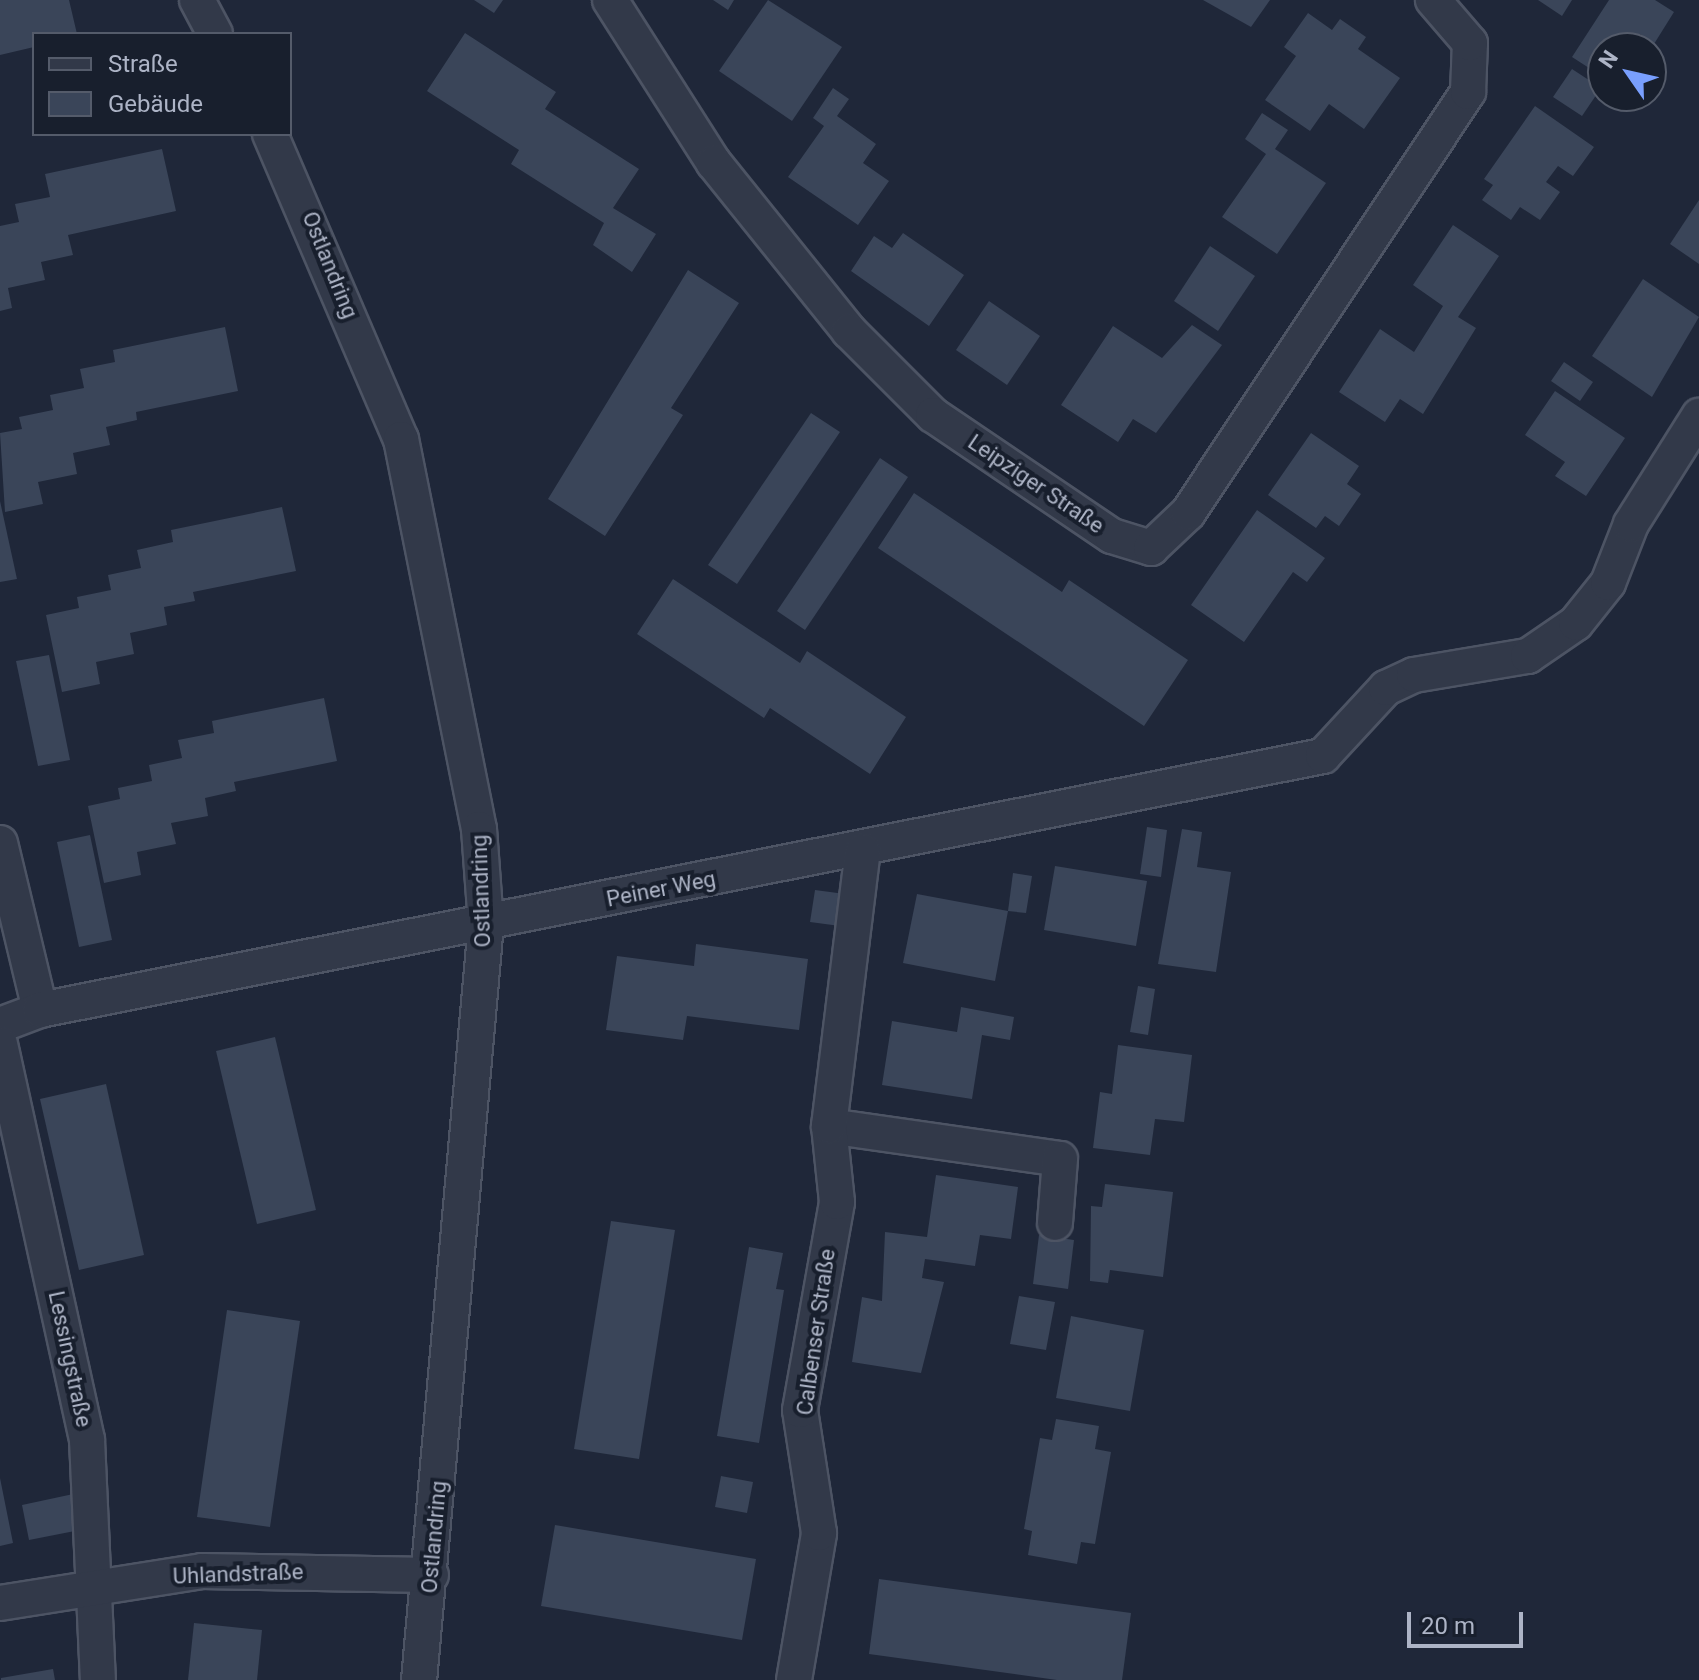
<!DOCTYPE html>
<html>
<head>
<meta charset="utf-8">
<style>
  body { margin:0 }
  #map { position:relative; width:1699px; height:1680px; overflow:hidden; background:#1f2739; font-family:Roboto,sans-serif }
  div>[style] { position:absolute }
  .building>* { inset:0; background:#3a4559 }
  .roads { filter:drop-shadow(2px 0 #4d5464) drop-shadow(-2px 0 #4d5464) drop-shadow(0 2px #4d5464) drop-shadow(0 -2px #4d5464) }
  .minor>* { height:34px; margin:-17px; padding:0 17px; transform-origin:17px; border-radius:17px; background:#323949 }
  span { translate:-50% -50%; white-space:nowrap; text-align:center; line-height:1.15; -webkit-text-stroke:8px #181f2d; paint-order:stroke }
  .street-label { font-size:22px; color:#adb4c6 }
  .legend { position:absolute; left:32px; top:32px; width:260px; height:104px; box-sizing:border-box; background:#181f2d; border:2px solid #545b6a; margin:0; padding:10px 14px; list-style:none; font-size:24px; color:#adb4c6 }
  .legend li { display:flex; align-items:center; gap:16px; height:40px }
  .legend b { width:40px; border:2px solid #545b6a }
  .north { position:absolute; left:1587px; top:32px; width:80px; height:80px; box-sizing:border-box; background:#181f2d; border:2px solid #545b6a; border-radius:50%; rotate:304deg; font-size:22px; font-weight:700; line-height:32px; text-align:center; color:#adb4c6 }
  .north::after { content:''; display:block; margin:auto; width:28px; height:36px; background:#799ffe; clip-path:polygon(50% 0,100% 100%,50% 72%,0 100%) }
  .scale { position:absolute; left:1407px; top:1612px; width:116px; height:36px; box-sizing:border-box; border:4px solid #adb4c6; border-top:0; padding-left:10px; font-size:24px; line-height:28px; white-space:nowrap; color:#adb4c6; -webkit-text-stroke:6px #181f2d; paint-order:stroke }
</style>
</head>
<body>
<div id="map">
  <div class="building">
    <i style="clip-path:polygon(0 0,69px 0,77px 34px,34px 34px,34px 47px,0 55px)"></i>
    <i style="clip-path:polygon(474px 0,503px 0,494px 13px)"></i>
    <i style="clip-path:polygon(713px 0,734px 0,728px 10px)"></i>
    <i style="clip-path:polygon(768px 0,842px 47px,792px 121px,719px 71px)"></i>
    <i style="clip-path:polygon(1203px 0,1270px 0,1251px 27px)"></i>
    <i style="clip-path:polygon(1538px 0,1572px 0,1562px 16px)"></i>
    <i style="clip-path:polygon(1609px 0,1655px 0,1674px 12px,1654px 44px,1640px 34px,1630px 48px,1603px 48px,1603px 77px,1572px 57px)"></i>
    <i style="clip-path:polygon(1308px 13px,1332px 30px,1340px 19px,1366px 37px,1358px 49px,1400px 78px,1364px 129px,1329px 104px,1310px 131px,1265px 100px,1296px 56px,1284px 47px)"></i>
    <i style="clip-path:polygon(465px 33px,556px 92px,545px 109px,639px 169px,613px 208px,656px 234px,632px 272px,593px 245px,604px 223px,511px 164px,519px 150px,427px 91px)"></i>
    <i style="clip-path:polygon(1572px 69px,1601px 88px,1582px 116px,1553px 97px)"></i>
    <i style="clip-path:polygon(833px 88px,849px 99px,837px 116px,876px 144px,863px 163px,889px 181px,858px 225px,788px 177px,824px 126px,813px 118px)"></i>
    <i style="clip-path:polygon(1535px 106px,1594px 147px,1573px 176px,1558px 166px,1546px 182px,1560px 192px,1540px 220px,1520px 207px,1511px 220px,1482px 200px,1493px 185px,1484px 179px)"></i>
    <i style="clip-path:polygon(1262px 113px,1288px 130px,1275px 149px,1326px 183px,1277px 254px,1222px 217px,1266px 154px,1245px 139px)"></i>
    <i style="clip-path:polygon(162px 149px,176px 211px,68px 235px,73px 255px,41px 262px,45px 280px,8px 288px,12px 308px,0 311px,0 226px,19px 222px,15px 204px,50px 197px,45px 174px)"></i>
    <i style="clip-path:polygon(1699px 200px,1699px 264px,1670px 244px)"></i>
    <i style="clip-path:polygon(1453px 225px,1499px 256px,1458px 317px,1476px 328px,1423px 414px,1400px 399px,1385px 422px,1339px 392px,1380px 329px,1414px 352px,1443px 306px,1413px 285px)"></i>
    <i style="clip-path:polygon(903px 233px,964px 275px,929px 326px,851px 271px,874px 236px,892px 248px)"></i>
    <i style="clip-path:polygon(1210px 246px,1255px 276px,1218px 331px,1174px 301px)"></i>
    <i style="clip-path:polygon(688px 270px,739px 303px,671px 408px,683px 415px,605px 536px,548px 499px)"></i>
    <i style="clip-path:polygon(1643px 279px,1699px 317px,1652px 397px,1592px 356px)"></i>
    <i style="clip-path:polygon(989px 301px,1040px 336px,1007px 385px,956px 350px)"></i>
    <i style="clip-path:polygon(1192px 325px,1222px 345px,1156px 433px,1133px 419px,1118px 442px,1061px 405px,1113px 326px,1162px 358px)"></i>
    <i style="clip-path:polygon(225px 327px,238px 391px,136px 412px,137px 420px,106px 427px,110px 445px,73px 453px,77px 474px,38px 482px,43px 504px,5px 512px,0 433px,22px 429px,19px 417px,53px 410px,50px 395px,84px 388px,80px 369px,115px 362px,113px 350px)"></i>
    <i style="clip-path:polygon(1564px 362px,1593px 382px,1580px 401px,1551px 381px)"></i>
    <i style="clip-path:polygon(1555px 391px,1625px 438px,1586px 496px,1555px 476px,1565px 462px,1525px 435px)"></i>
    <i style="clip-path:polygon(811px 413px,840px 432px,737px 584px,708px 565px)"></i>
    <i style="clip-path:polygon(1311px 433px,1359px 466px,1347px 484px,1361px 494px,1339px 526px,1325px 516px,1316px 528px,1268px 495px)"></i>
    <i style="clip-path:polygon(880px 458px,908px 477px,805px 630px,777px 611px)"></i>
    <i style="clip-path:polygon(914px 493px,1062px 592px,1069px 580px,1188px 660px,1144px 726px,878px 548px)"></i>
    <i style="clip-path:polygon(0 501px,17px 579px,0 582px)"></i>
    <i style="clip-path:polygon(282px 507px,296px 571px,193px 592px,195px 601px,164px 607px,167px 625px,130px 633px,134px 654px,96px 662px,100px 684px,62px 692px,46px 615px,79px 608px,77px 597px,111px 590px,108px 575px,141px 568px,137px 550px,173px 542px,171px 530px)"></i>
    <i style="clip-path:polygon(1257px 510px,1325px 558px,1307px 582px,1293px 572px,1244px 642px,1191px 605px)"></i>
    <i style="clip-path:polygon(673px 579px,800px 663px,807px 651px,906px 717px,870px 774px,770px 708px,764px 718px,637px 634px)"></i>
    <i style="clip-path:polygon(49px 655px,70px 760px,38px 766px,16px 661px)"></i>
    <i style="clip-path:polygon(324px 698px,337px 761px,234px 782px,236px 791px,205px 798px,208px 816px,171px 823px,176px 844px,137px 852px,141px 875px,104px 883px,88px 806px,120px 799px,118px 788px,152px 781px,149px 765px,182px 758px,178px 740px,214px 733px,212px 721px)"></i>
    <i style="clip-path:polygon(1147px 827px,1167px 830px,1161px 877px,1140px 874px)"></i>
    <i style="clip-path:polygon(1182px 829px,1202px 832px,1197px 867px,1231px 872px,1216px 972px,1158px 964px)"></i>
    <i style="clip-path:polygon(90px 835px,112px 940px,79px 947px,57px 842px)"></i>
    <i style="clip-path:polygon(1055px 866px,1147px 881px,1136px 946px,1044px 930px)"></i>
    <i style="clip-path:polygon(1013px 873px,1032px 876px,1026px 913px,1008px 911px)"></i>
    <i style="clip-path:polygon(815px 890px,845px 894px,840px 926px,810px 922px)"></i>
    <i style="clip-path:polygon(917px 894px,1008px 911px,995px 981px,903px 963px)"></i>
    <i style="clip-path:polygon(696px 944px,808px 959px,799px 1030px,687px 1016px,683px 1040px,606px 1030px,617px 956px,694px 966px)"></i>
    <i style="clip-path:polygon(1138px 986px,1155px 989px,1148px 1035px,1130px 1032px)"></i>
    <i style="clip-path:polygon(961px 1007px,1014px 1017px,1010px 1040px,982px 1035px,972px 1099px,882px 1085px,892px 1021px,957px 1032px)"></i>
    <i style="clip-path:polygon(275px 1037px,316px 1210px,257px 1224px,216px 1051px)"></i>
    <i style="clip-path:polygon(1118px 1045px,1192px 1055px,1184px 1122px,1155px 1119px,1150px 1155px,1093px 1148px,1100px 1092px,1112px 1094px)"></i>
    <i style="clip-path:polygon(106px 1084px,144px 1255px,79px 1270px,40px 1099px)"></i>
    <i style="clip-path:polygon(936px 1175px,1018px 1187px,1011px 1239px,980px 1235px,975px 1266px,925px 1259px,922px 1278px,944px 1282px,921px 1373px,852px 1362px,862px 1297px,882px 1301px,885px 1232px,927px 1237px)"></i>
    <i style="clip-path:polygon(1105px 1184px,1173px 1192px,1163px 1277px,1110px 1270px,1108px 1283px,1090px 1281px,1091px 1206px,1102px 1207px)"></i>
    <i style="clip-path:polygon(611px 1221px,675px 1230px,639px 1459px,574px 1449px)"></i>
    <i style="clip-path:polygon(1039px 1235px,1074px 1240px,1068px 1289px,1033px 1284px)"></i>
    <i style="clip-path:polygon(749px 1247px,783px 1253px,776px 1289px,784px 1290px,759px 1443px,717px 1436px)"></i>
    <i style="clip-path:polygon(1019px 1296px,1055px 1302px,1046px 1350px,1010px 1344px)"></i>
    <i style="clip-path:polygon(227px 1310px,300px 1321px,270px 1527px,197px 1517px)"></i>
    <i style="clip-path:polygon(1071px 1316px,1144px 1330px,1130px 1411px,1056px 1398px)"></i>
    <i style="clip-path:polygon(1056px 1419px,1099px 1426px,1095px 1449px,1111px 1452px,1095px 1544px,1081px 1542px,1077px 1564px,1028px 1555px,1032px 1531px,1024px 1529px,1040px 1438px,1052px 1440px)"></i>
    <i style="clip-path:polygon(721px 1476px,753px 1482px,747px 1513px,715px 1507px)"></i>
    <i style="clip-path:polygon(0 1478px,13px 1543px,0 1546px)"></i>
    <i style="clip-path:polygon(78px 1493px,85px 1529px,29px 1540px,22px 1505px)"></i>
    <i style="clip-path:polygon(555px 1525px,756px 1559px,742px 1640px,541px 1606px)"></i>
    <i style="clip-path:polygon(879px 1579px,1131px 1613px,1122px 1680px,1057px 1680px,869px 1654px)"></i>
    <i style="clip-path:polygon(194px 1623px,262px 1630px,257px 1680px,188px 1680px)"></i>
    <i style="clip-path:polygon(53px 1669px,55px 1680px,1px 1680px,1px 1678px)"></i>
  </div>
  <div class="roads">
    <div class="minor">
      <i style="left:197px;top:0;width:38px;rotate:62deg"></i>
      <i style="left:610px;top:0;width:193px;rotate:57.5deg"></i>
      <i style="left:714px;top:163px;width:216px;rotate:51.2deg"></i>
      <i style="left:849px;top:331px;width:119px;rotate:45deg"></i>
      <i style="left:933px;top:415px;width:216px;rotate:34.1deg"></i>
      <i style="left:1112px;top:536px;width:41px;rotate:17.1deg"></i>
      <i style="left:1151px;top:548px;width:51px;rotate:-43.4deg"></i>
      <i style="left:1188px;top:513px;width:506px;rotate:-56.37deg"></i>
      <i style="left:1468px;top:92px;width:49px;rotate:-87.7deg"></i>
      <i style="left:1470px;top:43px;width:57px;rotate:-130.7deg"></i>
      <i style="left:270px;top:134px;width:332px;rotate:66.8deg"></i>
      <i style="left:401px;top:439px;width:398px;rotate:78.7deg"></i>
      <i style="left:479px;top:829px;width:95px;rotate:85.8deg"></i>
      <i style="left:486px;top:924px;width:759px;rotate:95.06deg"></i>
      <i style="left:0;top:843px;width:172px;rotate:76.5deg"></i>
      <i style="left:0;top:1025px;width:43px;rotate:-20.6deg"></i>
      <i style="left:40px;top:1010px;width:1308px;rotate:-11.2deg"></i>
      <i style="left:1323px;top:756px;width:93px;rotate:-47.2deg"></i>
      <i style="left:1386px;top:688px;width:31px;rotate:-25deg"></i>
      <i style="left:1414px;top:675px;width:116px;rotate:-9.5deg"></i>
      <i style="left:1528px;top:656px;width:58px;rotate:-34.5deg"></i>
      <i style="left:1576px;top:623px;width:51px;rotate:-51.3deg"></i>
      <i style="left:1608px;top:583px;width:63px;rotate:-68.7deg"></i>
      <i style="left:1631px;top:524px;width:128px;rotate:-57.8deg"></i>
      <i style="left:0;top:1044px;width:405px;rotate:77.6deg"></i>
      <i style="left:87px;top:1440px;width:240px;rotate:87.4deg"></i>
      <i style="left:829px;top:1126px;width:233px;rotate:8.1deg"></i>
      <i style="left:1060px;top:1159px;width:64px;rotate:94.5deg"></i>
      <i style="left:0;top:1603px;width:205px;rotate:-9deg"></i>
      <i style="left:202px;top:1571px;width:229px;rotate:1deg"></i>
      <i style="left:794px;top:1680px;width:149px;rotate:-80.3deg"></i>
      <i style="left:819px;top:1533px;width:124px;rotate:-98.8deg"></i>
      <i style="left:800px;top:1410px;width:211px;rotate:-79.9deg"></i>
      <i style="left:837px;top:1202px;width:76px;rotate:-96deg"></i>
      <i style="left:829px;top:1126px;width:277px;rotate:-83deg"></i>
    </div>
  </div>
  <div class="street-label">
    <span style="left:330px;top:265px;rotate:68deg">Ostlandring</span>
    <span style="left:1036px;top:484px;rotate:34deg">Leipziger Straße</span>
    <span style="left:661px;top:889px;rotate:-11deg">Peiner Weg</span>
    <span style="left:481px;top:891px;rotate:-92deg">Ostlandring</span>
    <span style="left:816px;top:1332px;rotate:-82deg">Calbenser Straße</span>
    <span style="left:70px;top:1359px;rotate:78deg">Lessingstraße</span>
    <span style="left:434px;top:1537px;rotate:-85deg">Ostlandring</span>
    <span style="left:238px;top:1574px;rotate:-2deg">Uhlandstraße</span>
  </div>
  <ul class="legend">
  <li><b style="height:10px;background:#323949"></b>Straße</li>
  <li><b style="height:22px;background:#3a4559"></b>Gebäude</li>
  </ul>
  <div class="north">N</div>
  <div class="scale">20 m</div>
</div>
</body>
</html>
